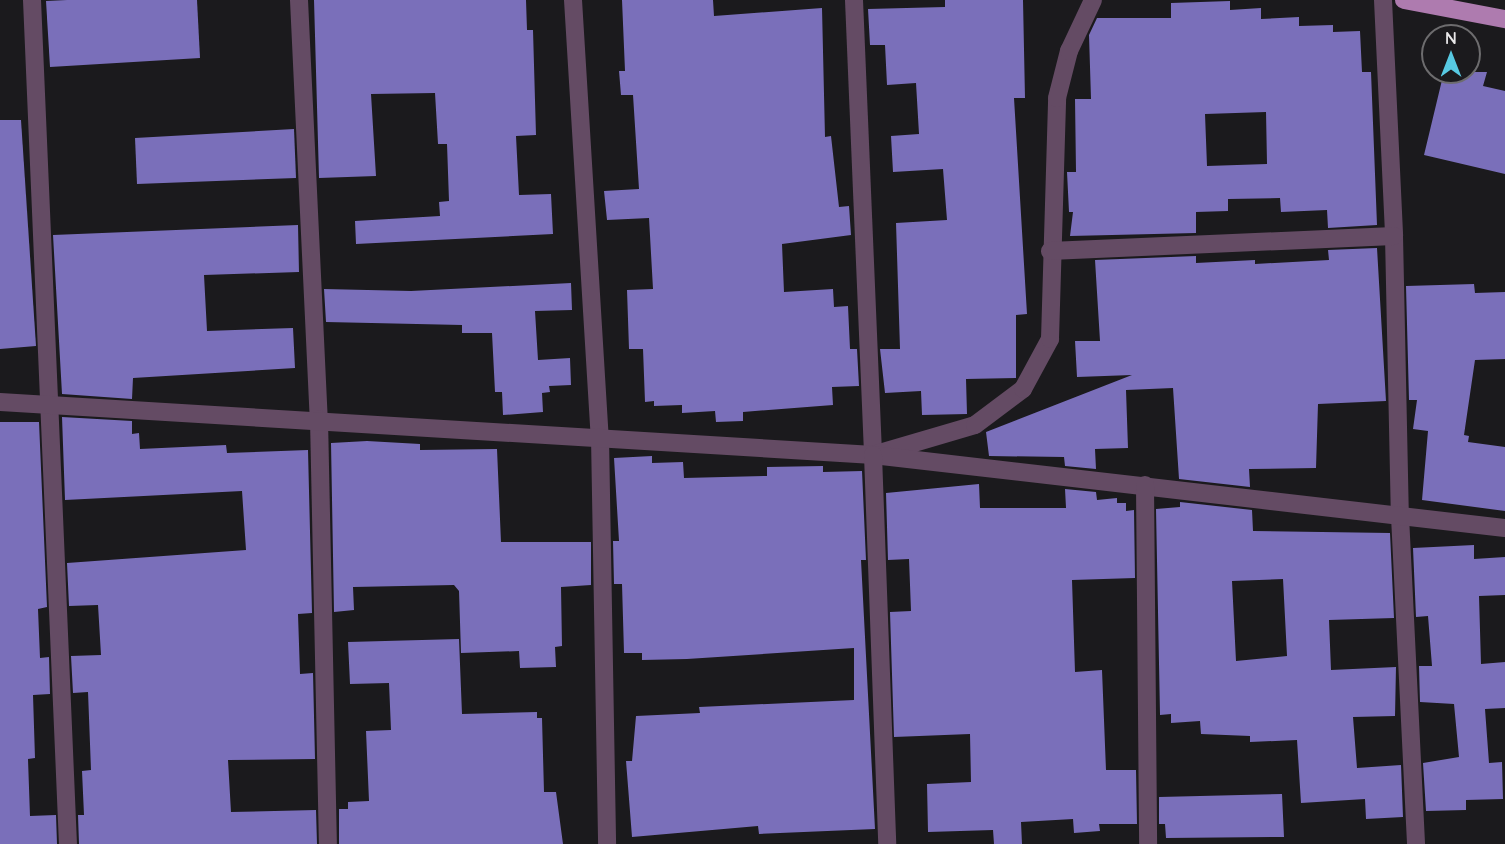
<!DOCTYPE html>
<html>
<head>
<meta charset="utf-8">
<style>
  body { margin:0 }
  #map { position:relative; width:1505px; height:844px; overflow:hidden; background:#1b1a1d; font-family:Quicksand,sans-serif }
  div>[style] { position:absolute }
  .building>* { inset:0; background:#7a6fba }
  .street>* { height:18px; margin:-9px; padding:0 9px; transform-origin:9px; border-radius:9px; background:#644b64 }
  .primary>* { height:18px; margin:-9px; padding:0 9px; transform-origin:9px; border-radius:9px; background:#ae7baf }
  span { translate:-50% -50%; white-space:nowrap; text-align:center; line-height:1.15; -webkit-text-stroke:4.5px #1b1a1d; paint-order:stroke }
  .north { position:absolute; left:1421px; top:24px; width:60px; height:60px; box-sizing:border-box; background:#1b1a1d; border:2px solid #6d6c6e; border-radius:50%; rotate:0deg; font-size:16px; font-weight:700; line-height:24px; text-align:center; color:#e8e7e8 }
  .north::after { content:''; display:block; margin:auto; width:21px; height:27px; background:#57c9e2; clip-path:polygon(50% 0,100% 100%,50% 72%,0 100%) }
</style>
</head>
<body>
<div id="map">
  <div class="building">
    <i style="clip-path:polygon(67px 0,197px 0,200px 58px,50px 67px,46px 1px)"></i>
    <i style="clip-path:polygon(314px 0,526px 0,527px 30px,533px 30px,536px 135px,516px 136px,519px 195px,551px 194px,553px 234px,356px 244px,355px 221px,440px 216px,439px 202px,449px 201px,447px 144px,438px 144px,435px 93px,371px 94px,376px 176px,319px 178px)"></i>
    <i style="clip-path:polygon(622px 0,713px 0,714px 16px,822px 8px,825px 137px,831px 136px,839px 207px,849px 206px,851px 235px,782px 244px,784px 292px,833px 289px,834px 307px,848px 306px,850px 349px,857px 349px,859px 386px,832px 387px,833px 405px,743px 412px,743px 421px,716px 422px,715px 411px,682px 413px,682px 405px,654px 406px,654px 401px,645px 402px,643px 349px,629px 349px,627px 290px,653px 289px,649px 218px,607px 220px,604px 191px,639px 189px,633px 95px,621px 95px,619px 71px,625px 71px)"></i>
    <i style="clip-path:polygon(945px 0,1023px 0,1025px 98px,1014px 98px,1027px 314px,1016px 315px,1016px 378px,966px 379px,967px 414px,922px 415px,921px 391px,885px 393px,880px 349px,900px 349px,896px 223px,947px 220px,943px 169px,893px 172px,891px 136px,919px 134px,916px 83px,887px 85px,885px 45px,870px 45px,868px 9px,945px 7px)"></i>
    <i style="clip-path:polygon(evenodd,1230px 1px,1230px 10px,1261px 8px,1261px 19px,1299px 17px,1299px 26px,1333px 25px,1333px 32px,1360px 31px,1362px 72px,1371px 72px,1377px 225px,1328px 228px,1327px 210px,1281px 212px,1280px 198px,1228px 199px,1228px 211px,1196px 212px,1196px 233px,1070px 236px,1073px 212px,1069px 212px,1067px 172px,1076px 172px,1075px 99px,1091px 99px,1089px 35px,1097px 18px,1171px 18px,1171px 3px,1230px 1px,1266px 112px,1267px 164px,1207px 166px,1205px 114px,1266px 112px)"></i>
    <i style="clip-path:polygon(1460px 72px,1487px 72px,1483px 86px,1505px 91px,1505px 174px,1424px 155px,1442px 80px,1458px 83px)"></i>
    <i style="clip-path:polygon(0 120px,21px 120px,36px 346px,0 349px)"></i>
    <i style="clip-path:polygon(294px 129px,296px 178px,137px 184px,135px 138px)"></i>
    <i style="clip-path:polygon(298px 225px,299px 272px,204px 275px,207px 331px,293px 328px,295px 368px,133px 378px,132px 399px,62px 394px,53px 235px)"></i>
    <i style="clip-path:polygon(1377px 248px,1386px 401px,1318px 404px,1316px 468px,1249px 469px,1250px 487px,1179px 479px,1173px 388px,1126px 390px,1128px 448px,1095px 449px,1096px 469px,1065px 466px,1064px 457px,989px 456px,986px 432px,1132px 375px,1077px 377px,1075px 341px,1100px 341px,1095px 260px,1196px 256px,1196px 263px,1255px 260px,1255px 264px,1329px 260px,1328px 250px)"></i>
    <i style="clip-path:polygon(571px 283px,572px 310px,535px 311px,538px 360px,570px 358px,571px 385px,549px 386px,550px 392px,542px 393px,543px 412px,503px 415px,502px 392px,495px 392px,492px 333px,462px 333px,462px 325px,326px 322px,324px 289px,411px 291px)"></i>
    <i style="clip-path:polygon(1474px 284px,1475px 293px,1505px 292px,1505px 359px,1475px 360px,1464px 435px,1469px 436px,1468px 442px,1505px 447px,1505px 511px,1422px 500px,1428px 431px,1413px 429px,1417px 400px,1409px 400px,1406px 286px)"></i>
    <i style="clip-path:polygon(62px 417px,132px 421px,132px 434px,139px 433px,140px 449px,226px 445px,227px 453px,308px 450px,312px 613px,298px 614px,300px 674px,313px 673px,315px 759px,228px 760px,231px 812px,316px 810px,317px 844px,79px 844px,78px 815px,84px 815px,82px 771px,91px 770px,88px 692px,73px 693px,71px 656px,101px 655px,98px 605px,69px 606px,67px 563px,246px 550px,242px 491px,65px 500px)"></i>
    <i style="clip-path:polygon(0 422px,39px 422px,47px 607px,38px 609px,40px 658px,49px 657px,50px 694px,33px 695px,35px 758px,28px 759px,30px 816px,56px 815px,57px 844px,0 844px)"></i>
    <i style="clip-path:polygon(367px 441px,420px 444px,420px 450px,497px 449px,501px 542px,591px 542px,591px 585px,561px 587px,562px 646px,555px 647px,556px 667px,520px 668px,519px 651px,461px 653px,459px 591px,454px 585px,353px 587px,354px 610px,334px 612px,331px 443px)"></i>
    <i style="clip-path:polygon(652px 456px,652px 463px,683px 462px,684px 478px,767px 476px,767px 467px,823px 466px,823px 472px,862px 471px,866px 560px,861px 560px,875px 829px,759px 834px,758px 826px,632px 837px,626px 761px,632px 761px,636px 716px,700px 713px,699px 707px,854px 700px,854px 648px,687px 659px,642px 660px,642px 653px,624px 653px,622px 584px,614px 584px,613px 541px,619px 541px,614px 458px)"></i>
    <i style="clip-path:polygon(979px 484px,980px 508px,1066px 508px,1065px 489px,1096px 492px,1097px 500px,1117px 498px,1117px 503px,1126px 503px,1126px 511px,1134px 510px,1135px 578px,1072px 580px,1075px 672px,1102px 670px,1106px 770px,1136px 770px,1137px 824px,1099px 824px,1100px 831px,1074px 833px,1073px 819px,1021px 822px,1022px 844px,994px 844px,993px 830px,928px 832px,927px 784px,971px 782px,970px 734px,894px 737px,890px 612px,911px 611px,909px 559px,888px 560px,886px 493px)"></i>
    <i style="clip-path:polygon(evenodd,1180px 502px,1252px 510px,1253px 531px,1390px 533px,1394px 618px,1329px 620px,1331px 670px,1396px 667px,1395px 716px,1353px 717px,1357px 768px,1401px 765px,1403px 817px,1366px 819px,1365px 799px,1301px 803px,1297px 740px,1250px 742px,1250px 736px,1201px 734px,1200px 721px,1171px 723px,1171px 714px,1160px 715px,1156px 509px,1180px 507px,1180px 502px,1283px 579px,1287px 656px,1236px 661px,1232px 581px,1283px 579px)"></i>
    <i style="clip-path:polygon(1474px 545px,1474px 559px,1505px 557px,1505px 595px,1479px 596px,1481px 664px,1505px 662px,1505px 708px,1485px 709px,1489px 763px,1502px 762px,1503px 799px,1466px 800px,1466px 810px,1426px 811px,1423px 763px,1459px 757px,1454px 704px,1420px 702px,1419px 666px,1432px 666px,1428px 616px,1416px 617px,1413px 548px)"></i>
    <i style="clip-path:polygon(459px 639px,462px 714px,537px 712px,537px 718px,542px 718px,544px 792px,556px 792px,563px 844px,339px 844px,339px 809px,348px 809px,348px 802px,369px 801px,366px 731px,391px 730px,389px 683px,350px 684px,348px 642px)"></i>
    <i style="clip-path:polygon(1282px 794px,1284px 837px,1166px 838px,1165px 824px,1159px 824px,1159px 797px)"></i>
  </div>
  <div class="street">
    <i style="left:32px;top:0;width:845px;rotate:87.56deg"></i>
    <i style="left:299px;top:0;width:419px;rotate:87.3deg"></i>
    <i style="left:319px;top:419px;width:425px;rotate:88.8deg"></i>
    <i style="left:573px;top:0;width:438px;rotate:86.5deg"></i>
    <i style="left:600px;top:437px;width:407px;rotate:89deg"></i>
    <i style="left:854px;top:0;width:455px;rotate:87.6deg"></i>
    <i style="left:873px;top:455px;width:106px;rotate:-16.4deg"></i>
    <i style="left:975px;top:425px;width:60px;rotate:-36.9deg"></i>
    <i style="left:1023px;top:389px;width:57px;rotate:-61.6deg"></i>
    <i style="left:1050px;top:339px;width:241px;rotate:-88.3deg"></i>
    <i style="left:1057px;top:98px;width:49px;rotate:-75.7deg"></i>
    <i style="left:1069px;top:51px;width:56px;rotate:-64.8deg"></i>
    <i style="left:1383px;top:0;width:236px;rotate:87.3deg"></i>
    <i style="left:1394px;top:236px;width:280px;rotate:88.8deg"></i>
    <i style="left:1400px;top:516px;width:328px;rotate:87.2deg"></i>
    <i style="left:1050px;top:251px;width:344px;rotate:-2.5deg"></i>
    <i style="left:0;top:402px;width:875px;rotate:3.47deg"></i>
    <i style="left:873px;top:455px;width:636px;rotate:6.59deg"></i>
    <i style="left:873px;top:455px;width:389px;rotate:87.9deg"></i>
    <i style="left:1145px;top:485px;width:359px;rotate:89.5deg"></i>
  </div>
  <div class="primary">
    <i style="left:1404px;top:0;width:103px;rotate:10.7deg"></i>
  </div>
  <div class="north">N</div>
</div>
</body>
</html>
